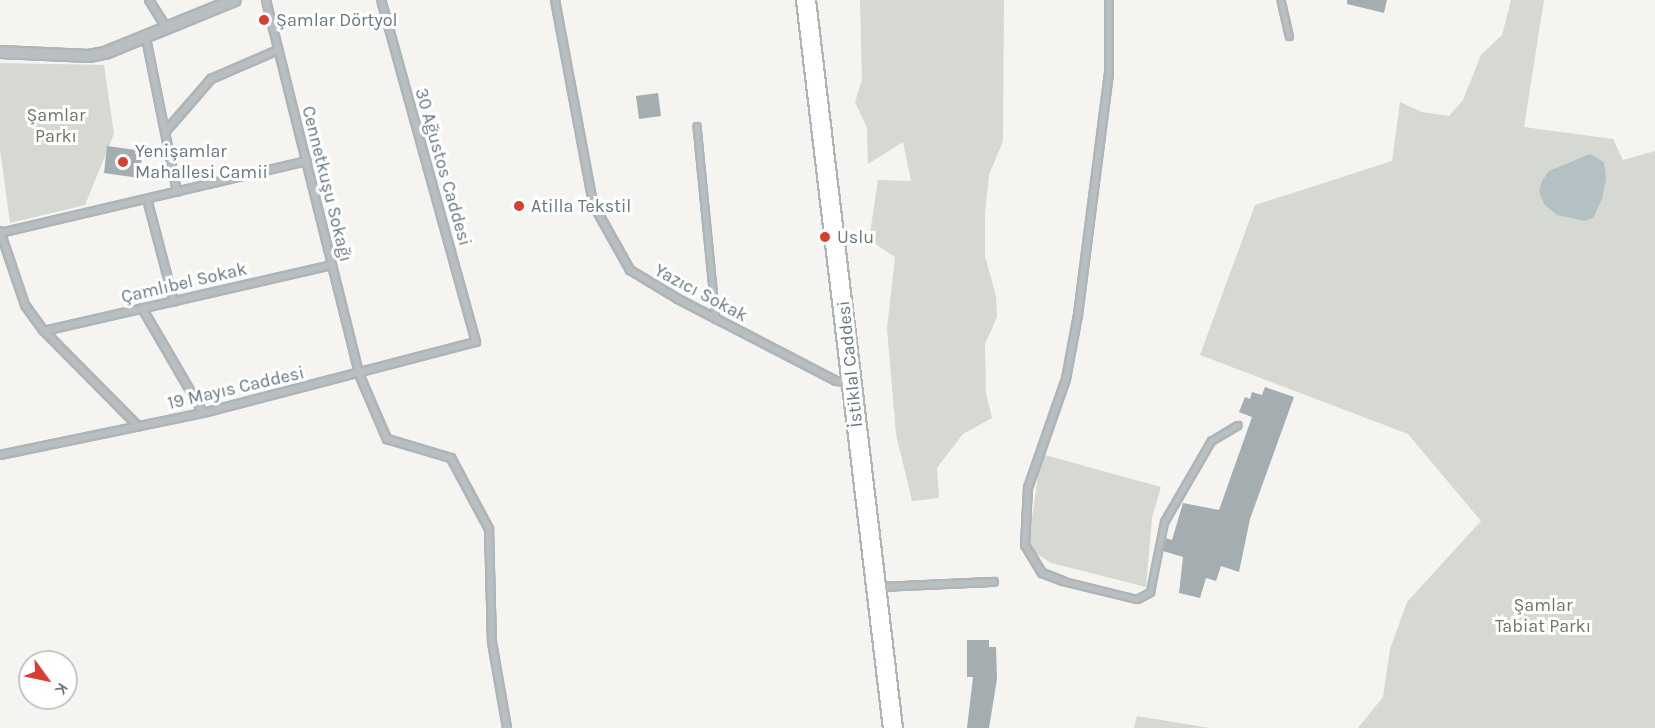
<!DOCTYPE html>
<html>
<head>
<meta charset="utf-8">
<style>
  body { margin:0 }
  #map { position:relative; width:1655px; height:728px; overflow:hidden; background:#f5f4f1; font-family:Karla,sans-serif }
  div>[style] { position:absolute }
  .green>* { inset:0; background:#d5d9d1 }
  .water>* { inset:0; background:#b4c1c4 }
  .building>* { inset:0; background:#a4adb0 }
  .roads { filter:drop-shadow(2px 0 #aeb5b8) drop-shadow(-2px 0 #aeb5b8) drop-shadow(0 2px #aeb5b8) drop-shadow(0 -2px #aeb5b8) }
  .service>* { height:4.5px; margin:-2.25px; padding:0 2.25px; transform-origin:2.25px; border-radius:2.25px; background:#b9bfc1 }
  .minor>* { height:6px; margin:-3px; padding:0 3px; transform-origin:3px; border-radius:3px; background:#b9bfc1 }
  .tertiary>* { height:10px; margin:-5px; padding:0 5px; transform-origin:5px; border-radius:5px; background:#b9bfc1 }
  .secondary>* { height:18px; margin:-9px; padding:0 9px; transform-origin:9px; border-radius:9px; background:#fff }
  .dots>* { width:16px; height:16px; translate:-50% -50%; box-sizing:border-box; border:3px solid #fff; border-radius:50% }
  span { translate:-50% -50%; white-space:nowrap; text-align:center; line-height:1.15; -webkit-text-stroke:6px #fff; paint-order:stroke }
  .poi-label { font-size:18px; color:#667880 }
  .left { translate:0 -50%; text-align:left }
  .park-label { font-size:18px; color:#6b7864 }
  .street-label { font-size:18px; color:#667880 }
  .north { position:absolute; left:18px; top:650px; width:60px; height:60px; box-sizing:border-box; background:#fff; border:2px solid #c2c9cc; border-radius:50%; rotate:123deg; font-size:16px; font-weight:700; line-height:24px; text-align:center; color:#667880 }
  .north::after { content:''; display:block; margin:auto; width:21px; height:27px; background:#d64030; clip-path:polygon(50% 0,100% 100%,50% 72%,0 100%) }
</style>
</head>
<body>
<div id="map">
  <div class="green">
    <i style="clip-path:polygon(860px 0,1004px 0,1003px 141px,989px 175px,985px 213px,985px 256px,996px 296px,997px 317px,985px 344px,986px 394px,992px 418px,963px 434px,937px 468px,939px 498px,912px 501px,896px 434px,887px 329px,895px 257px,869px 240px,878px 180px,911px 181px,903px 142px,868px 164px,867px 128px,855px 102px,862px 80px)"></i>
    <i style="clip-path:polygon(1511px 0,1544px 0,1524px 127px,1613px 139px,1623px 160px,1655px 151px,1655px 728px,1358px 728px,1383px 697px,1390px 649px,1407px 602px,1481px 521px,1408px 434px,1200px 355px,1255px 205px,1392px 161px,1400px 102px,1422px 112px,1449px 116px,1463px 100px,1481px 55px,1502px 35px)"></i>
    <i style="clip-path:polygon(0 63px,104px 65px,114px 134px,85px 205px,10px 223px,0 149px)"></i>
    <i style="clip-path:polygon(1041px 454px,1161px 487px,1152px 518px,1146px 587px,1051px 563px,1036px 553px,1029px 539px)"></i>
    <i style="clip-path:polygon(1137px 716px,1210px 728px,1134px 728px)"></i>
  </div>
  <div class="water">
    <i style="clip-path:polygon(1590px 154px,1604px 162px,1606px 179px,1602px 199px,1593px 218px,1584px 221px,1557px 215px,1544px 204px,1539px 191px,1542px 181px,1549px 171px)"></i>
  </div>
  <div class="building">
    <i style="clip-path:polygon(1347px 0,1387px 0,1384px 13px,1347px 4px)"></i>
    <i style="clip-path:polygon(658px 93px,661px 116px,639px 119px,636px 96px)"></i>
    <i style="clip-path:polygon(107px 146px,143px 151px,139px 178px,104px 173px)"></i>
    <i style="clip-path:polygon(1265px 387px,1294px 397px,1250px 519px,1239px 572px,1221px 566px,1216px 581px,1206px 578px,1200px 598px,1179px 593px,1183px 557px,1163px 551px,1166px 538px,1172px 540px,1183px 503px,1219px 510px,1252px 417px,1239px 412px,1245px 397px,1250px 399px,1252px 392px,1262px 395px)"></i>
    <i style="clip-path:polygon(967px 640px,989px 640px,989px 647px,996px 647px,997px 679px,989px 728px,967px 728px,973px 677px,967px 677px)"></i>
  </div>
  <div class="roads">
    <div class="service">
      <i style="left:1281px;top:0;width:37px;rotate:77deg"></i>
      <i style="left:697px;top:126px;width:194px;rotate:84.4deg"></i>
      <i style="left:1063px;top:581px;width:76px;rotate:13.7deg"></i>
      <i style="left:1137px;top:599px;width:15px;rotate:-28deg"></i>
      <i style="left:1150px;top:592px;width:71px;rotate:-78.7deg"></i>
      <i style="left:1164px;top:522px;width:94px;rotate:-59.9deg"></i>
      <i style="left:1211px;top:441px;width:31px;rotate:-31deg"></i>
    </div>
    <div class="minor">
      <i style="left:149px;top:0;width:34px;rotate:58deg"></i>
      <i style="left:266px;top:0;width:385px;rotate:76deg"></i>
      <i style="left:359px;top:374px;width:71px;rotate:66.7deg"></i>
      <i style="left:387px;top:439px;width:67px;rotate:16.5deg"></i>
      <i style="left:451px;top:458px;width:81px;rotate:61.8deg"></i>
      <i style="left:489px;top:529px;width:113px;rotate:88.5deg"></i>
      <i style="left:492px;top:642px;width:87px;rotate:80.1deg"></i>
      <i style="left:555px;top:0;width:208px;rotate:79.4deg"></i>
      <i style="left:593px;top:204px;width:76px;rotate:60.7deg"></i>
      <i style="left:630px;top:270px;width:56px;rotate:31.1deg"></i>
      <i style="left:678px;top:299px;width:178px;rotate:27.4deg"></i>
      <i style="left:836px;top:381px;width:12px;rotate:5deg"></i>
      <i style="left:146px;top:38px;width:157px;rotate:78.6deg"></i>
      <i style="left:166px;top:131px;width:69px;rotate:-49.1deg"></i>
      <i style="left:211px;top:79px;width:73px;rotate:-23.4deg"></i>
      <i style="left:147px;top:199px;width:106px;rotate:75.2deg"></i>
      <i style="left:0;top:231px;width:78px;rotate:71.3deg"></i>
      <i style="left:25px;top:305px;width:32px;rotate:54deg"></i>
      <i style="left:44px;top:331px;width:134px;rotate:45.3deg"></i>
      <i style="left:0;top:233px;width:315px;rotate:-13.2deg"></i>
      <i style="left:142px;top:308px;width:121px;rotate:59.8deg"></i>
      <i style="left:44px;top:331px;width:295px;rotate:-12.9deg"></i>
      <i style="left:0;top:455px;width:207px;rotate:-11.7deg"></i>
      <i style="left:203px;top:413px;width:282px;rotate:-14.6deg"></i>
      <i style="left:476px;top:342px;width:355px;rotate:-105.5deg"></i>
      <i style="left:1063px;top:581px;width:22px;rotate:-159deg"></i>
      <i style="left:1042px;top:573px;width:33px;rotate:-121deg"></i>
      <i style="left:1025px;top:545px;width:57px;rotate:-87deg"></i>
      <i style="left:1028px;top:488px;width:115px;rotate:-70.8deg"></i>
      <i style="left:1066px;top:379px;width:65px;rotate:-79.4deg"></i>
      <i style="left:1078px;top:315px;width:243px;rotate:-82.7deg"></i>
      <i style="left:1109px;top:74px;width:74px;rotate:-90deg"></i>
      <i style="left:878px;top:587px;width:116px;rotate:-2.5deg"></i>
    </div>
    <div class="tertiary">
      <i style="left:0;top:52px;width:89px;rotate:2.6deg"></i>
      <i style="left:89px;top:56px;width:16px;rotate:-11deg"></i>
      <i style="left:105px;top:53px;width:140px;rotate:-22.2deg"></i>
    </div>
    <div class="secondary">
      <i style="left:806px;top:0;width:733px;rotate:83.19deg"></i>
    </div>
  </div>
  <div class="dots">
    <i style="left:264px;top:20px;background:#d64030"></i>
    <i style="left:123px;top:162px;background:#d64030"></i>
    <i style="left:519px;top:206px;background:#d64030"></i>
    <i style="left:825px;top:237px;background:#d64030"></i>
  </div>
  <div class="poi-label">
    <span class="left" style="left:276px;top:20px">Şamlar Dörtyol</span>
    <span class="left" style="left:135px;top:162px">Yenişamlar<br>Mahallesi Camii</span>
    <span class="left" style="left:531px;top:206px">Atilla Tekstil</span>
    <span class="left" style="left:837px;top:237px">Uslu</span>
  </div>
  <div class="park-label">
    <span style="left:56px;top:126px">Şamlar<br>Parkı</span>
    <span style="left:1543px;top:616px">Şamlar<br>Tabiat Parkı</span>
  </div>
  <div class="street-label">
    <span style="left:443px;top:167px;rotate:74deg">30 Ağustos Caddesi</span>
    <span style="left:327px;top:184px;rotate:76deg">Cennetkuşu Sokağı</span>
    <span style="left:184px;top:283px;rotate:-13deg">Çamlıbel Sokak</span>
    <span style="left:701px;top:293px;rotate:28deg">Yazıcı Sokak</span>
    <span style="left:850px;top:364px;rotate:-96deg">İstiklal Caddesi</span>
    <span style="left:236px;top:388px;rotate:-13deg">19 Mayıs Caddesi</span>
  </div>
  <div class="north">K</div>
</div>
</body>
</html>
